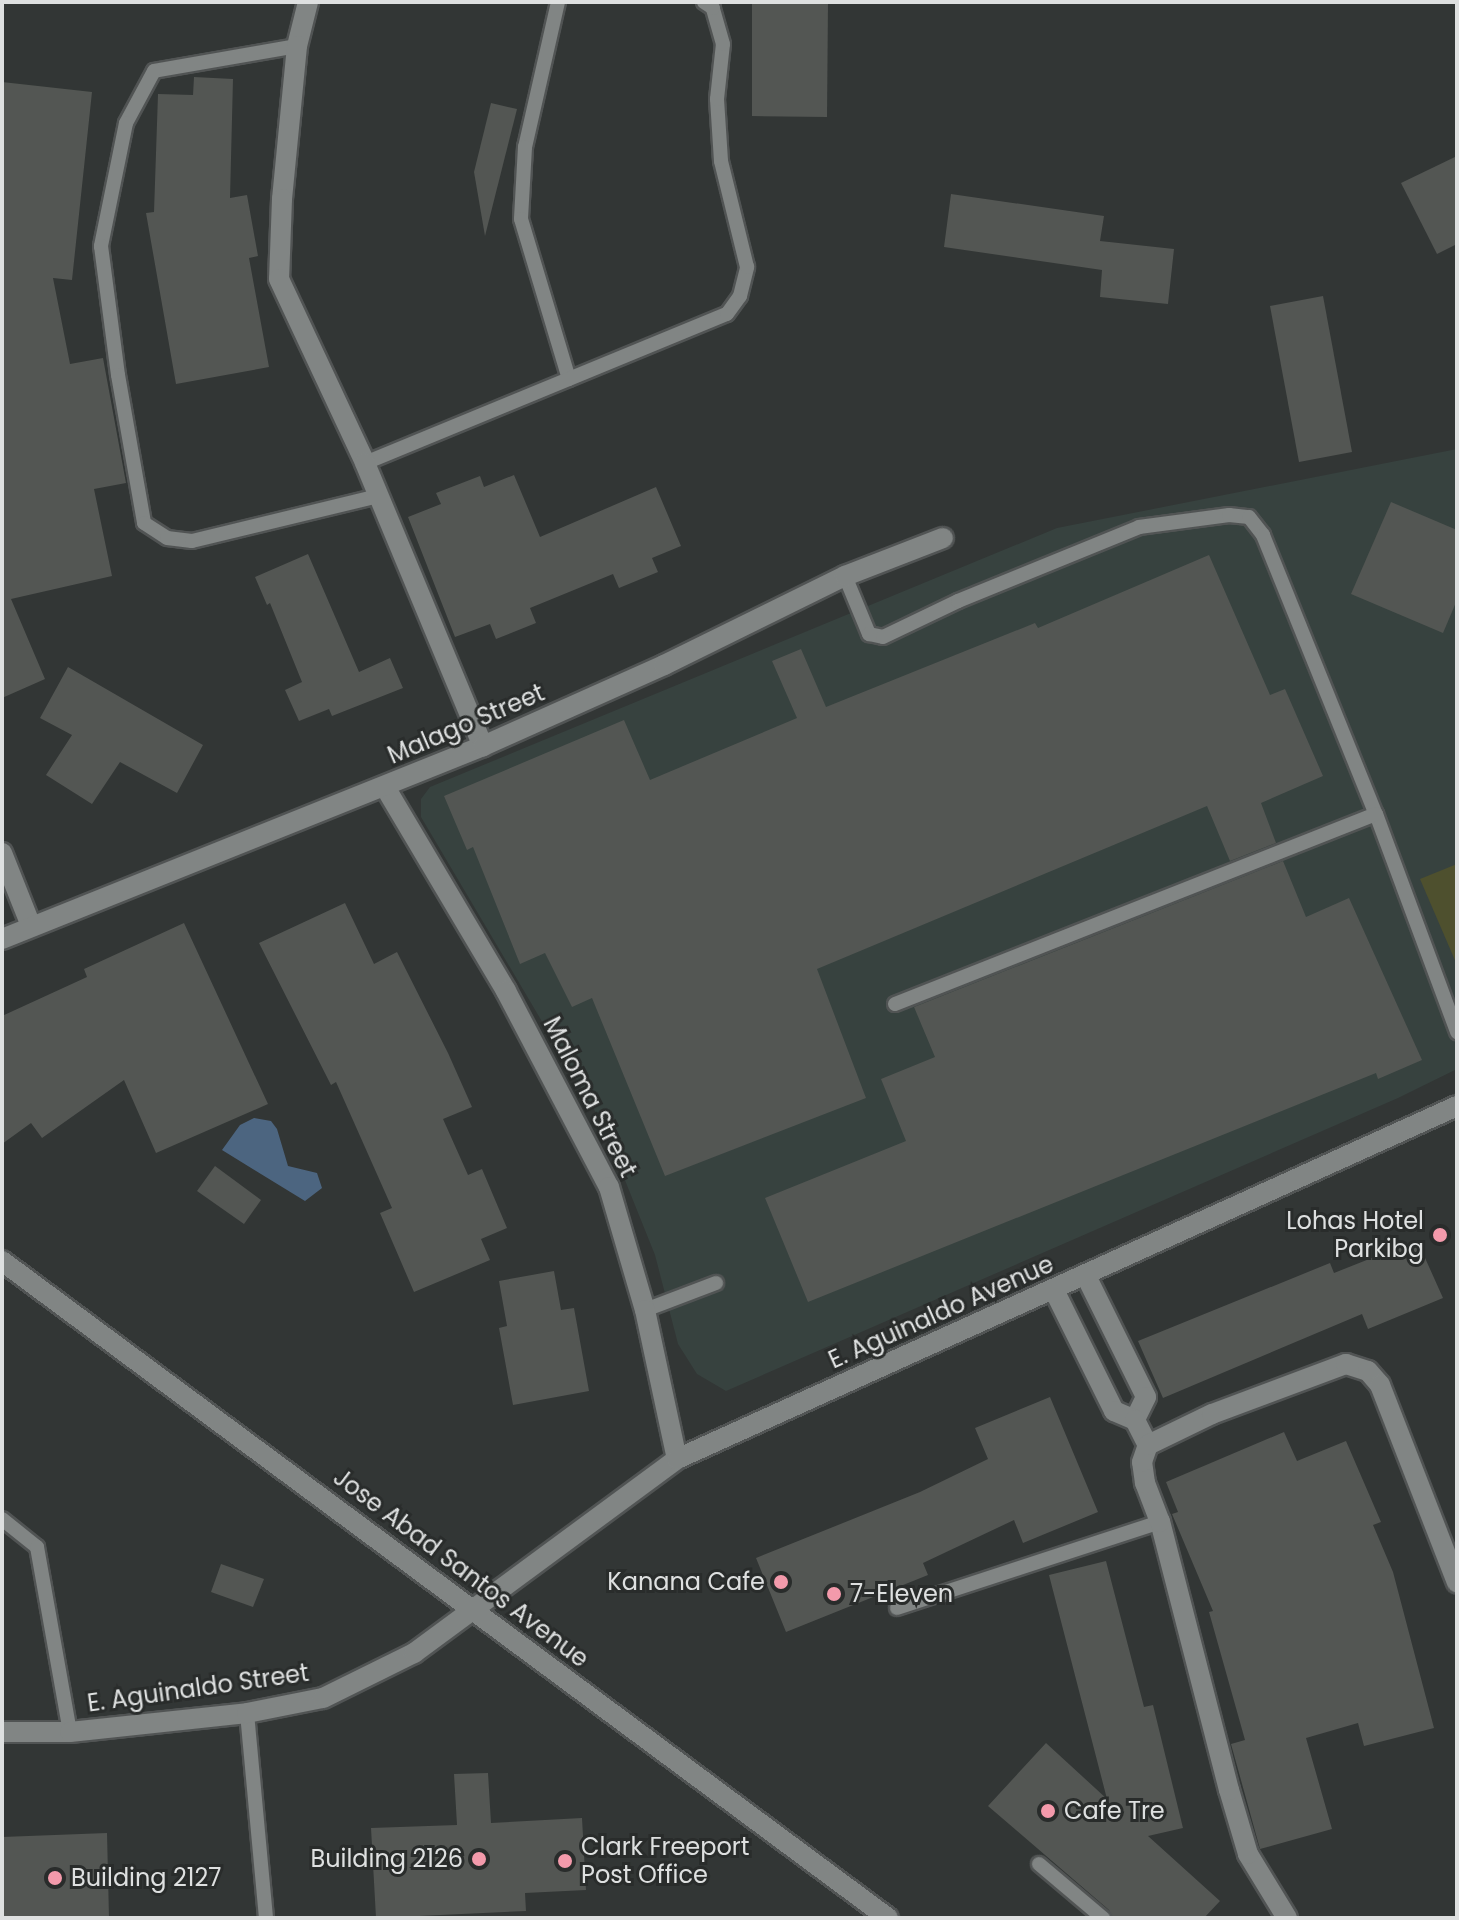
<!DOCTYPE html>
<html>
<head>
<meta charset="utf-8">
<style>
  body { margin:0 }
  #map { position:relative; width:1459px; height:1920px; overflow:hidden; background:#323635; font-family:Poppins,sans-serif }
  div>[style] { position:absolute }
  .built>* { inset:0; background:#37423f }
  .green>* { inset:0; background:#4e502e }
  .water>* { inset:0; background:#4c6580 }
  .building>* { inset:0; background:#535653 }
  .roads { filter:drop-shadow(2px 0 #515454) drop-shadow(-2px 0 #515454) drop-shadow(0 2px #515454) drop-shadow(0 -2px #515454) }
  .service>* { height:14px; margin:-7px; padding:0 7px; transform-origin:7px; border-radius:7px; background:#818584 }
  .minor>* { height:20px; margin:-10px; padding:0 10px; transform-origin:10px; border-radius:10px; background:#818584 }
  .secondary>* { height:20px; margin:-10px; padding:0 10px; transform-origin:10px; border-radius:10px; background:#818584 }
  .dots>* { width:22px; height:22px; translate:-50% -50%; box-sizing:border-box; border:4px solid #292c2b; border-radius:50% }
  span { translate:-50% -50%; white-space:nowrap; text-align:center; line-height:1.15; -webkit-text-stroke:6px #292c2b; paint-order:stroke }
  .street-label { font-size:24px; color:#dee0e0 }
  .poi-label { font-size:24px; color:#dee0e0 }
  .right { translate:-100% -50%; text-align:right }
  .left { translate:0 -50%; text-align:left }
  .frame { position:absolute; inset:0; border:4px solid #dee0e0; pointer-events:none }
</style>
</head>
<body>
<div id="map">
  <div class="built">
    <i style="clip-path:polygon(1457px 449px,1457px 1069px,1398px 1098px,726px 1391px,697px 1374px,678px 1344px,655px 1255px,602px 1123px,421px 817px,421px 799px,430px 787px,1057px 528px)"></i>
  </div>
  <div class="green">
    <i style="clip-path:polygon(1457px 864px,1457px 965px,1420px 879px)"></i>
  </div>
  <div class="water">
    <i style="clip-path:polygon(254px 1118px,271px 1121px,277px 1129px,288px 1166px,317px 1173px,322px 1188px,305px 1201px,222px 1150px,240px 1125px)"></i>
  </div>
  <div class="building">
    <i style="clip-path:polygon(752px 2px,828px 2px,827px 117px,752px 116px)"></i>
    <i style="clip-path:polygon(194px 77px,233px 79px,230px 198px,247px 195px,258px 256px,249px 258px,269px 367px,176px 384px,146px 213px,154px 212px,158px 94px,193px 95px)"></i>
    <i style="clip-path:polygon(2px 82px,92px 92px,72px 280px,53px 278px,70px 364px,103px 358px,126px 483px,94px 489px,112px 576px,11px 599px,45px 679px,2px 698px)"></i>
    <i style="clip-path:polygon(491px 103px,517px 109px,485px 236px,474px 172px)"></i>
    <i style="clip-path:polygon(1457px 156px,1457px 244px,1437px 254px,1401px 183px)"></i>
    <i style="clip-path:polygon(951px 194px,1104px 216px,1100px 241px,1174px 249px,1168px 304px,1100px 297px,1102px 270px,944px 247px)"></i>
    <i style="clip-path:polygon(1323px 296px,1352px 452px,1299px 462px,1270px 306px)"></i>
    <i style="clip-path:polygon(514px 475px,540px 537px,656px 487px,681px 546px,652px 558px,658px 572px,619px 588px,613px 574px,530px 608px,536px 623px,496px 639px,490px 624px,455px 637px,408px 517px,441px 504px,436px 493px,480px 476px,484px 487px)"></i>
    <i style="clip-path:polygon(1391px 502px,1457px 530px,1457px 600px,1443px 633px,1351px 594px)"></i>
    <i style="clip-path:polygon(308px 554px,359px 672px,390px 658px,403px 688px,332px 716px,329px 709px,299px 721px,285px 690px,302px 682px,270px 603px,267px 605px,255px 577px)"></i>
    <i style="clip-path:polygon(1209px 555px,1270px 695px,1285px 689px,1323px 776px,1261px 803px,1276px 843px,1230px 861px,1207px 806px,817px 969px,866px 1098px,665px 1176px,592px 998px,572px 1007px,545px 953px,520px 964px,473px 847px,467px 850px,444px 796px,624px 720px,650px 780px,797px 718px,772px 661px,801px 649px,826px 707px,1035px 623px,1038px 628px)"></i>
    <i style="clip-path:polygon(68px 667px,203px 745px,177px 793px,120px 762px,92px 804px,46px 775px,72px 735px,40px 718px)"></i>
    <i style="clip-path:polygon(1283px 861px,1306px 917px,1349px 898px,1422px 1060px,1378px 1079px,1376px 1073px,808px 1302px,765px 1198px,906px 1141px,881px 1079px,935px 1057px,914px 1007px)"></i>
    <i style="clip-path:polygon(345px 903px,374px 964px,397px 952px,448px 1053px,472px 1107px,443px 1119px,468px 1175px,482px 1169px,507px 1228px,481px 1239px,490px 1260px,414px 1292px,380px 1213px,392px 1208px,336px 1082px,331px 1085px,259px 943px)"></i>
    <i style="clip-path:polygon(184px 923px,268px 1104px,156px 1153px,124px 1080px,42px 1138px,31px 1123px,2px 1144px,2px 1016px,87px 977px,84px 969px)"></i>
    <i style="clip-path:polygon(215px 1166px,261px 1200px,244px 1224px,197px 1191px)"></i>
    <i style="clip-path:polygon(1417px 1240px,1443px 1298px,1368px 1329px,1362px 1314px,1163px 1398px,1138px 1341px,1330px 1263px,1334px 1273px)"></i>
    <i style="clip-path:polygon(554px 1271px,561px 1310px,574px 1308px,589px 1391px,513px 1405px,499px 1328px,507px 1326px,499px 1281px)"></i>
    <i style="clip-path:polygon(1050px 1397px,1098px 1512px,1023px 1543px,1014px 1520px,923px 1563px,928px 1575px,786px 1632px,756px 1558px,920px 1492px,988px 1459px,975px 1428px)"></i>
    <i style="clip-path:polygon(1284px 1432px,1297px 1461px,1346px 1441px,1381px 1522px,1373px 1525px,1393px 1572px,1434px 1728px,1364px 1746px,1358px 1723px,1306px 1738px,1332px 1829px,1260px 1849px,1231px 1744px,1245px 1740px,1209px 1612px,1213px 1611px,1172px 1514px,1178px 1512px,1166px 1482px)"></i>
    <i style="clip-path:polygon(1106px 1561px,1144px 1707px,1153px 1705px,1183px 1828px,1148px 1836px,1220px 1901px,1204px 1918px,1113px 1918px,1109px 1910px,988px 1806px,1046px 1743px,1107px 1799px,1049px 1575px)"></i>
    <i style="clip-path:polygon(221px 1564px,264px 1579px,253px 1607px,211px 1592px)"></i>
    <i style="clip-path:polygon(488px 1773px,491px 1823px,582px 1818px,586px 1890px,525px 1893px,526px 1911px,376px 1918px,371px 1828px,457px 1825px,454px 1774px)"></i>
    <i style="clip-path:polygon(107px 1833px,109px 1918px,2px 1918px,2px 1837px)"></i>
  </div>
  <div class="roads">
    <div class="service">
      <i style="left:558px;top:2px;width:149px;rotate:102.8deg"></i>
      <i style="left:525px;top:147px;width:72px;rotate:93.2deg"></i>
      <i style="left:521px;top:219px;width:167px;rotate:73.3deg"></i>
      <i style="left:297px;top:46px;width:145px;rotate:170.1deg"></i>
      <i style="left:154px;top:71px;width:59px;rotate:118.3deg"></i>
      <i style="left:126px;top:123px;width:126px;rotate:101.5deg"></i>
      <i style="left:101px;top:246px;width:130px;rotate:82.5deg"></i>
      <i style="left:118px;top:375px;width:150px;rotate:80deg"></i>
      <i style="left:144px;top:523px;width:27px;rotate:33deg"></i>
      <i style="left:167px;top:538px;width:25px;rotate:7deg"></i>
      <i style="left:192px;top:541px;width:191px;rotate:-13.6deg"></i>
      <i style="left:365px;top:463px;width:391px;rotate:-22.4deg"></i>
      <i style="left:727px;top:314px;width:22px;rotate:-54deg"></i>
      <i style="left:740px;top:296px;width:30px;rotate:-76deg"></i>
      <i style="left:747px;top:267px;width:109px;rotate:-103.8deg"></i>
      <i style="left:721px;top:161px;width:62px;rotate:-93.7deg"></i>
      <i style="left:717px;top:99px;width:55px;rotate:-83.8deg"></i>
      <i style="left:723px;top:44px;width:37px;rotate:-106deg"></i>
      <i style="left:713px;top:8px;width:11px;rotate:-146deg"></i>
      <i style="left:845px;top:576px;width:63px;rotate:67.5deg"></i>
      <i style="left:869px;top:634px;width:14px;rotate:12deg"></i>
      <i style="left:883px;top:637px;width:83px;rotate:-25.6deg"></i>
      <i style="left:958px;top:601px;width:196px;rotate:-22.2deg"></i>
      <i style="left:1139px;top:527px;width:91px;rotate:-7.6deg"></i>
      <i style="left:1229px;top:515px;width:20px;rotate:6deg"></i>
      <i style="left:1249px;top:517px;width:23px;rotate:52deg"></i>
      <i style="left:1263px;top:535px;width:301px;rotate:68deg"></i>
      <i style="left:1376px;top:814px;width:233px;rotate:69.6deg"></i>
      <i style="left:895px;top:1004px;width:517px;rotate:-21.55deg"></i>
      <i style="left:645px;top:1310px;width:76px;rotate:-20.8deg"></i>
      <i style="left:2px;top:1519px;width:45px;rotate:38.7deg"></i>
      <i style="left:37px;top:1547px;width:188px;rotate:79.9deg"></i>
      <i style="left:897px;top:1608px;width:277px;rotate:-18.1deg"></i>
      <i style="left:247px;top:1713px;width:206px;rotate:84.7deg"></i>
      <i style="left:1039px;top:1864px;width:84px;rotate:40.2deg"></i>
    </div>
    <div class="minor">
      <i style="left:308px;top:2px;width:45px;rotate:104deg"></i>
      <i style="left:297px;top:46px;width:154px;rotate:95.6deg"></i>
      <i style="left:282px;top:199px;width:80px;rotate:92.1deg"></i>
      <i style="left:279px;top:279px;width:203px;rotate:64.9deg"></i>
      <i style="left:365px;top:463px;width:307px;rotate:67.4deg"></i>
      <i style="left:385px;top:787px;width:237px;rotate:59.3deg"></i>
      <i style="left:506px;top:991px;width:221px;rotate:62.3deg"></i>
      <i style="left:609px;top:1187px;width:128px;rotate:73.7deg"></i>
      <i style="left:645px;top:1310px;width:152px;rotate:77.9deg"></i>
      <i style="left:2px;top:853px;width:79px;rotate:68.3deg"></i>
      <i style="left:2px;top:939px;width:518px;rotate:-21.86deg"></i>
      <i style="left:483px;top:746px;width:198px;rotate:-24.1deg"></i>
      <i style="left:664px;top:665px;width:202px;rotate:-26.2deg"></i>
      <i style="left:845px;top:576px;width:105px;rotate:-21.2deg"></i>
      <i style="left:1086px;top:1276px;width:135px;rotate:63.6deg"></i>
      <i style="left:1146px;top:1397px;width:25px;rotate:116deg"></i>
      <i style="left:1054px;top:1290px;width:135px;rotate:63.6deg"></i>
      <i style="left:1114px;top:1411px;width:23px;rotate:23deg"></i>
      <i style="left:1135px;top:1420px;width:28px;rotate:63deg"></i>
      <i style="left:2px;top:1732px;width:68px"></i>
      <i style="left:70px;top:1732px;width:178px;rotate:-6.1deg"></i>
      <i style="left:247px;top:1713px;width:77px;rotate:-11.2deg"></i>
      <i style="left:323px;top:1698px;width:102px;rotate:-26.3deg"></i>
      <i style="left:414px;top:1653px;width:327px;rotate:-36.4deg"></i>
      <i style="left:677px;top:1459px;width:856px;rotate:-24.35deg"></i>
      <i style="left:1287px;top:1918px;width:75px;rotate:-121.4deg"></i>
      <i style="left:1248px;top:1854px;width:67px;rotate:-106.5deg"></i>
      <i style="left:1229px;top:1790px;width:277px;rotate:-104.4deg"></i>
      <i style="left:1160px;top:1522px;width:42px;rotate:-111deg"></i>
      <i style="left:1145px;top:1483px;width:21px;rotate:-98deg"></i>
      <i style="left:1142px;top:1462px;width:18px;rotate:-71deg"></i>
      <i style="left:1148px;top:1445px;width:71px;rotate:-25.8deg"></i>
      <i style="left:1212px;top:1414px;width:143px;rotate:-20.5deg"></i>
      <i style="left:1346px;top:1364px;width:23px;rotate:18deg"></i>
      <i style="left:1368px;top:1371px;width:18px;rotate:49deg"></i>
      <i style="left:1380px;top:1385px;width:212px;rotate:68.7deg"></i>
    </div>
    <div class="secondary">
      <i style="left:2px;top:1261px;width:1103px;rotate:36.56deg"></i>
    </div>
  </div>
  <div class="dots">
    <i style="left:1440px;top:1235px;background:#f39aab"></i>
    <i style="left:781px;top:1582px;background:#f39aab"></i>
    <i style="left:834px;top:1594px;background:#f39aab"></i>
    <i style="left:1048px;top:1811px;background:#f39aab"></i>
    <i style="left:479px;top:1859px;background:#f39aab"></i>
    <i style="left:565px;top:1861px;background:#f39aab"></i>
    <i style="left:55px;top:1878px;background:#f39aab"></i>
  </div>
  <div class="street-label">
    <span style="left:466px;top:724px;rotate:-23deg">Malago Street</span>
    <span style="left:590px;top:1097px;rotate:63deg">Maloma Street</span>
    <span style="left:941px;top:1312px;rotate:-24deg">E. Aguinaldo Avenue</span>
    <span style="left:461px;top:1568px;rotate:37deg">Jose Abad Santos Avenue</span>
    <span style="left:198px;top:1688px;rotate:-8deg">E. Aguinaldo Street</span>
  </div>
  <div class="poi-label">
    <span class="right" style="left:1424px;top:1235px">Lohas Hotel<br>Parkibg</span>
    <span class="right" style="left:765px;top:1582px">Kanana Cafe</span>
    <span class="left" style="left:850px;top:1594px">7-Eleven</span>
    <span class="left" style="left:1064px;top:1811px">Cafe Tre</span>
    <span class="left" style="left:581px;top:1861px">Clark Freeport<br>Post Office</span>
    <span class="right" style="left:463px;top:1859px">Building 2126</span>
    <span class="left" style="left:71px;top:1878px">Building 2127</span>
  </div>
  <div class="frame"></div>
</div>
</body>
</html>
